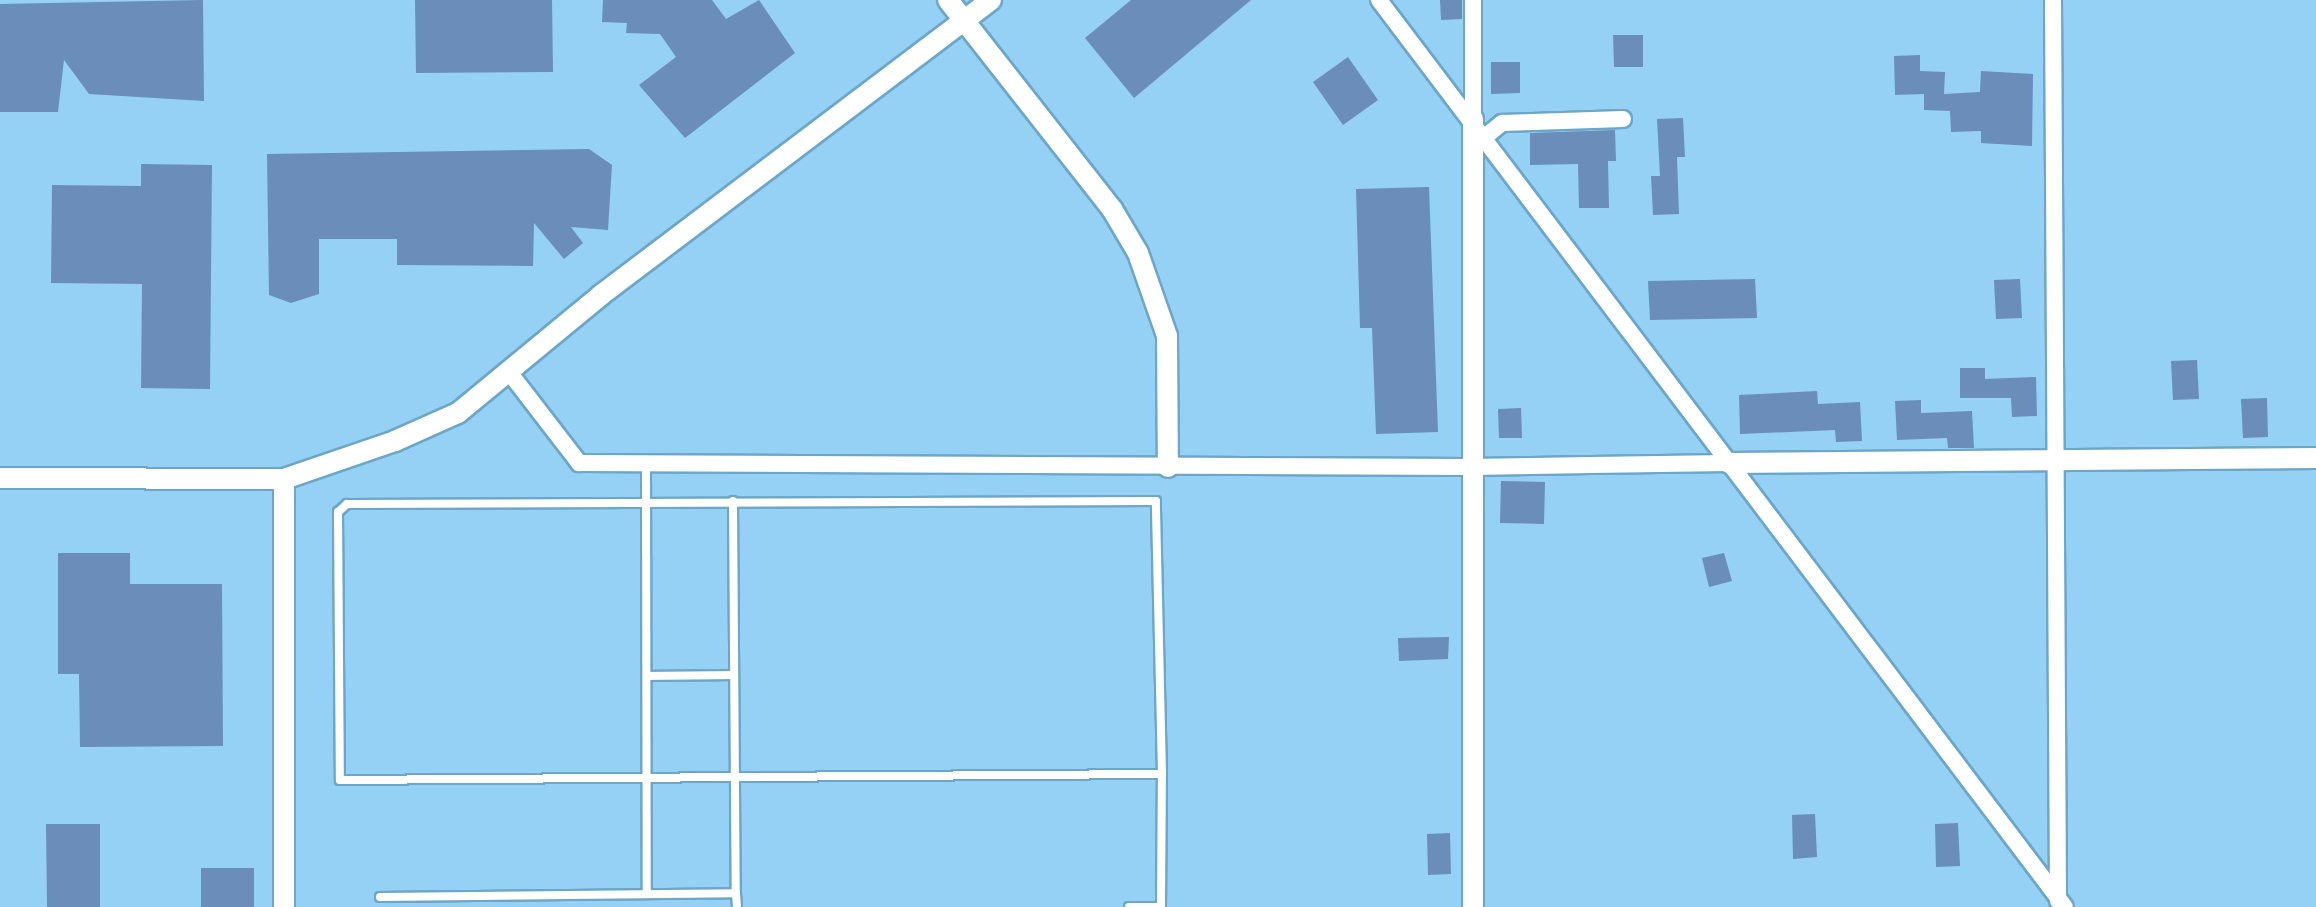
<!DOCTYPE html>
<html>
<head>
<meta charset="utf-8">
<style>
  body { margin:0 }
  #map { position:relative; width:2316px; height:907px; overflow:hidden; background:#95d1f4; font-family:"Noto Sans",sans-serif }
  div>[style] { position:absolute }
  .building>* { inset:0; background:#6a8dba }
  .roads { filter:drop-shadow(2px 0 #6ca6c8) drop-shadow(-2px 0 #6ca6c8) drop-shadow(0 2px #6ca6c8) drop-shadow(0 -2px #6ca6c8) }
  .service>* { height:8px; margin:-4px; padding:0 4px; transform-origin:4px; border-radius:4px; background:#fff }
  .minor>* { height:16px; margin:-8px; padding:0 8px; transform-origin:8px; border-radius:8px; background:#fff }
  .tertiary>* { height:20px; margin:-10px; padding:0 10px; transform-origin:10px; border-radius:10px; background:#fff }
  span { translate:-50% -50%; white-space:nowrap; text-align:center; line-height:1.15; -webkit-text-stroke:6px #addcf8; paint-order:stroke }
</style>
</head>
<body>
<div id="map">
  <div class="building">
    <i style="clip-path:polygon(203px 0,204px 101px,89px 94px,64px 60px,58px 112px,0 112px,0 4px)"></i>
    <i style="clip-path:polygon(415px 0,552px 0,553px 72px,416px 73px)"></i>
    <i style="clip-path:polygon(603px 0,712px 0,726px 19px,759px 0,795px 53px,685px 138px,639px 85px,676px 57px,660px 34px,626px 33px,627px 23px,602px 22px)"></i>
    <i style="clip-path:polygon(1131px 0,1251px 0,1134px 98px,1085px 38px)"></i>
    <i style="clip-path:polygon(1440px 0,1462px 0,1462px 19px,1441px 20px)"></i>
    <i style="clip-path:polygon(1613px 35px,1643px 35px,1643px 67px,1614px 67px)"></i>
    <i style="clip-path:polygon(1920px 55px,1920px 71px,1945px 72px,1944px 94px,1980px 92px,1981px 71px,2033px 74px,2032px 146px,1981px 143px,1981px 131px,1951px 132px,1950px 111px,1924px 110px,1924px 94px,1895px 95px,1894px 56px)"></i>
    <i style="clip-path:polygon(1348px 57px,1378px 100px,1343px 125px,1313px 82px)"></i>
    <i style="clip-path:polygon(1491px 62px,1520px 62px,1520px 93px,1491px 94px)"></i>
    <i style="clip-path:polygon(1683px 118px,1685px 157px,1677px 157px,1679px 214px,1653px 215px,1651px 176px,1660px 176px,1657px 119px)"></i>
    <i style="clip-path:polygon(1615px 130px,1616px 161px,1608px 161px,1609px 208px,1579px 208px,1578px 164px,1530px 165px,1530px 133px)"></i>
    <i style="clip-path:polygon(589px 149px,612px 165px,608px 230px,571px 227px,583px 243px,564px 259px,534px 223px,533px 266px,397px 265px,397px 239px,319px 239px,319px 294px,291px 303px,269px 295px,267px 154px)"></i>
    <i style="clip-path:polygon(141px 164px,212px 165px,210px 389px,141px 388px,142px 284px,51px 283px,52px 185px,141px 186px)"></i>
    <i style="clip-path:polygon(1429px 187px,1438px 432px,1376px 434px,1372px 328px,1360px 328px,1356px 189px)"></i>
    <i style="clip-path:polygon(1755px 279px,1757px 318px,1650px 320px,1648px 281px)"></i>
    <i style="clip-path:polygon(2020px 279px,2022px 318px,1996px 319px,1994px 280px)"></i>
    <i style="clip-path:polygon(2197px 360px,2199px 399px,2173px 400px,2171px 361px)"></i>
    <i style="clip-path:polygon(1960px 368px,1985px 368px,1985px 379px,2036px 377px,2037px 416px,2012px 417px,2011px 398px,1960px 398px)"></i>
    <i style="clip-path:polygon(1817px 391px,1818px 404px,1860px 402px,1862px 441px,1836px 442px,1835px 430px,1740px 434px,1739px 395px)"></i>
    <i style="clip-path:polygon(2267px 398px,2268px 437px,2243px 438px,2241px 399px)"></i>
    <i style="clip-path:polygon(1921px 400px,1921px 413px,1972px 411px,1974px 448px,1948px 448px,1947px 438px,1897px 440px,1895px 401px)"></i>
    <i style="clip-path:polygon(1521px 408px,1522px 438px,1499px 438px,1498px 409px)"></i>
    <i style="clip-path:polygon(1501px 481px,1545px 482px,1544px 524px,1500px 523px)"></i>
    <i style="clip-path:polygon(58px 553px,130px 553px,130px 584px,222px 584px,223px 746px,80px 747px,79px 674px,58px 674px)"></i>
    <i style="clip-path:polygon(1724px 553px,1732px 581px,1709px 587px,1702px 558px)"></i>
    <i style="clip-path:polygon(1449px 637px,1448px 659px,1399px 661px,1398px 638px)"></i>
    <i style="clip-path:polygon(1815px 814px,1817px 857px,1793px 859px,1792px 815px)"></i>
    <i style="clip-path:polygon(1958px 823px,1960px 866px,1936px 867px,1935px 824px)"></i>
    <i style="clip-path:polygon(46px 824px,100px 824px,100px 907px,47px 907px)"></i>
    <i style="clip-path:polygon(1450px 833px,1451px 874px,1428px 875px,1427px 834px)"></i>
    <i style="clip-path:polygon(201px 868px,254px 868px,254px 907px,201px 907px)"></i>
  </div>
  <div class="roads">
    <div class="service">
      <i style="left:646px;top:464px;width:430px;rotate:89.9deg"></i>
      <i style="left:733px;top:501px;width:392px;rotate:89.6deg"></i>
      <i style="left:647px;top:676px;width:87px;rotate:-0.7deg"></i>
      <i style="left:380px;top:897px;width:356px;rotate:-0.6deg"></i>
      <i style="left:736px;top:893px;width:14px;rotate:86deg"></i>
      <i style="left:1129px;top:907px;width:32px"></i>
      <i style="left:1161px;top:907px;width:133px;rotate:-89.6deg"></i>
      <i style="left:1162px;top:774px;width:273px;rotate:-91.3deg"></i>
      <i style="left:1156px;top:501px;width:809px;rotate:179.79deg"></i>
      <i style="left:347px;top:504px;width:12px;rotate:138deg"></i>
      <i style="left:338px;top:512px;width:268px;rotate:89.6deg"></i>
      <i style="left:340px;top:780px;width:822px;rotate:-0.42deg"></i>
    </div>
    <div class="minor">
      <i style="left:1379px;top:0;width:1137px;rotate:52.9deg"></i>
      <i style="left:1473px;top:0;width:119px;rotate:90deg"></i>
      <i style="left:2053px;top:0;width:901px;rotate:89.68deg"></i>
      <i style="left:1486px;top:136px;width:21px;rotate:-39deg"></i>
      <i style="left:1502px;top:123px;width:121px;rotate:-1.9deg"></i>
      <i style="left:509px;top:372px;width:115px;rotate:52.4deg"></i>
      <i style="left:579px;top:463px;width:891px;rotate:0.26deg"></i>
      <i style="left:1470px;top:467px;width:259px;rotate:-0.9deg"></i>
    </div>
    <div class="tertiary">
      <i style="left:948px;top:0;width:266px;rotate:51.9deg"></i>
      <i style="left:1112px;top:209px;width:51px;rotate:59.4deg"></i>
      <i style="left:1138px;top:253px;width:88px;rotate:70.7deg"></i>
      <i style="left:1167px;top:336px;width:131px;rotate:89.6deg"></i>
      <i style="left:1473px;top:119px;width:788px;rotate:90deg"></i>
      <i style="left:1729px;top:463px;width:587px;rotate:-0.49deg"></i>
      <i style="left:0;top:478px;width:284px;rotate:0.2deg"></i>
      <i style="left:284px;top:479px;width:117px;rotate:-18.9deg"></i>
      <i style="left:395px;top:441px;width:69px;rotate:-24deg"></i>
      <i style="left:458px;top:413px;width:185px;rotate:-39.5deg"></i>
      <i style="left:601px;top:295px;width:489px;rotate:-37.1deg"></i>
      <i style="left:284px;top:907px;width:428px;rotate:-90deg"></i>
    </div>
  </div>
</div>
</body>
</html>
